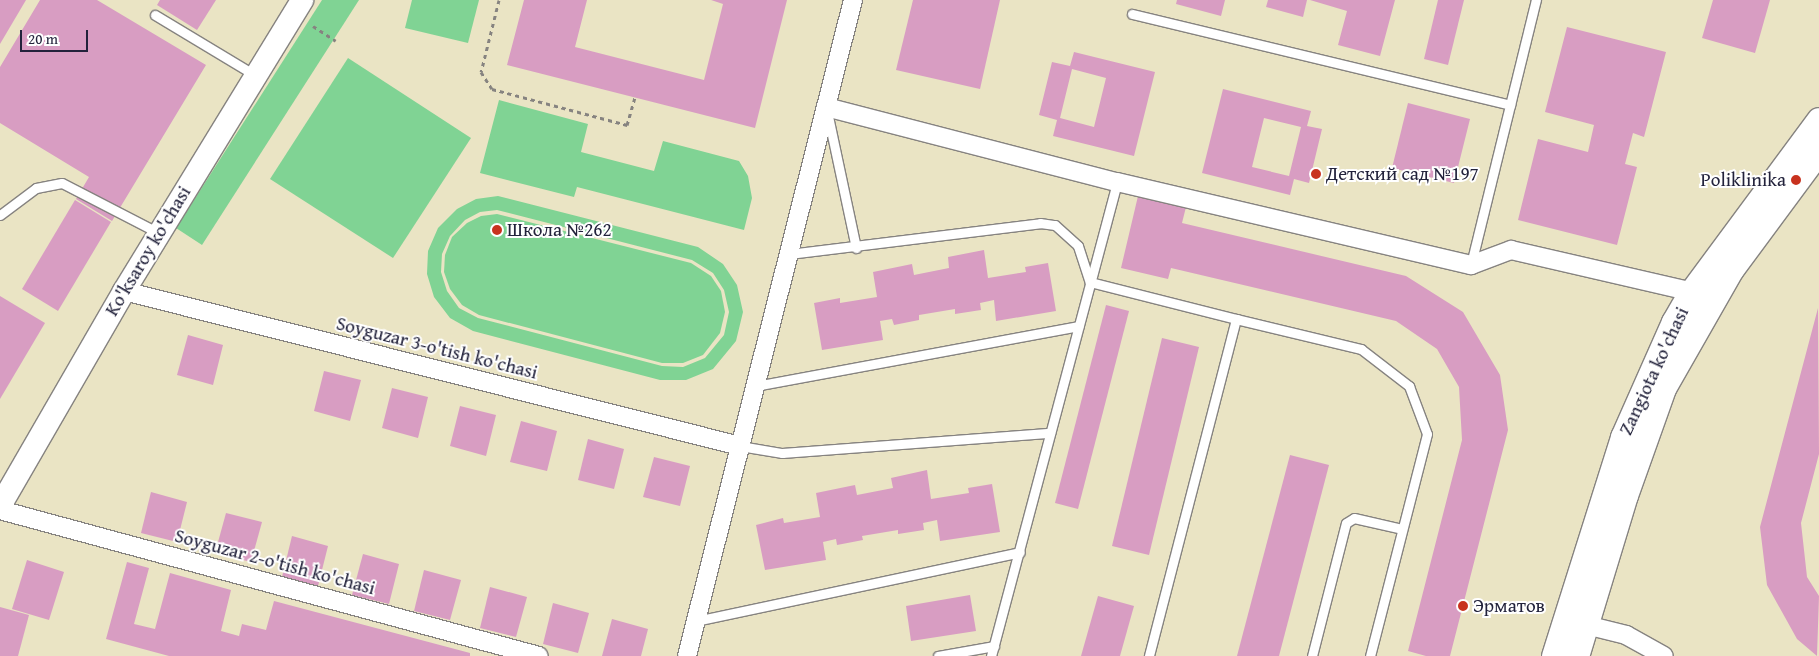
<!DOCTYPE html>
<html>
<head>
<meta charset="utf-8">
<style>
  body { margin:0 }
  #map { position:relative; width:1819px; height:656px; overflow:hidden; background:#eae4c4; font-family:"Gentium Book Plus",serif }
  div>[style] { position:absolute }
  .green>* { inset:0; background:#80d394 }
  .building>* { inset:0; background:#d89dc2 }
  .path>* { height:3px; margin-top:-1.5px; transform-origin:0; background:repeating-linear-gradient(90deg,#868380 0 4px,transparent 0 8px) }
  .roads { filter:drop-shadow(1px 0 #868380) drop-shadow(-1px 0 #868380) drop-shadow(0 1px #868380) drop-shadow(0 -1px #868380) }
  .service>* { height:9px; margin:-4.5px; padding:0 4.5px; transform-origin:4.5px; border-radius:4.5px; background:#fff }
  .minor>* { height:18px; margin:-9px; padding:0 9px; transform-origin:9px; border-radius:9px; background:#fff }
  .tertiary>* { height:22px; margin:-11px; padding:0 11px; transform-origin:11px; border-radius:11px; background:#fff }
  .secondary>* { height:25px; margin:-12.5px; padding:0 12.5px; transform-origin:12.5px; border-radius:12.5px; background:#fff }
  .dots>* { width:14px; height:14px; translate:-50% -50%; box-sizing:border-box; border:2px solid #fff; border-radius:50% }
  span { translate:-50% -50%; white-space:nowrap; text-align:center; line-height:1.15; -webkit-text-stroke:4px #fff; paint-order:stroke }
  .poi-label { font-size:19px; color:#22223b }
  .left { translate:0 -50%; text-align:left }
  .right { translate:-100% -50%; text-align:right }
  .street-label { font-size:19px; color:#22223b }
  .scale { position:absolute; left:20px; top:30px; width:68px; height:22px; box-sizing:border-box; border:2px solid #22223b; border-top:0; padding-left:6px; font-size:15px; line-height:18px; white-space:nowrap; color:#22223b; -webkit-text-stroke:4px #fff; paint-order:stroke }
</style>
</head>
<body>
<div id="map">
  <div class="green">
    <i style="clip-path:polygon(322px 0,359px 0,202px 245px,176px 228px)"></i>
    <i style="clip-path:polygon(412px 0,479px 0,468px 43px,405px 28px)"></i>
    <i style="clip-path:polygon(348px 58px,471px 138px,393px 258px,270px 179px)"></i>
    <i style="clip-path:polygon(499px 100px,588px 124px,581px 152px,654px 171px,663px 141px,739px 161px,748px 176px,752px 198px,744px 230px,577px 187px,574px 197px,480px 173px)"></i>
    <i style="clip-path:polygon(evenodd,498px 196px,698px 247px,723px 264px,737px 285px,743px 312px,736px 341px,713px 369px,686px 380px,660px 380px,473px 331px,450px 318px,434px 297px,427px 274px,428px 251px,438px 228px,457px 209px,476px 199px,498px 196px,497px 210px,692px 260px,713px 273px,724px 290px,729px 312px,724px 335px,705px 358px,683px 367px,662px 366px,478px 318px,459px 308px,447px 291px,441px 272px,442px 254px,450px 236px,465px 220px,480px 212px,497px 210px)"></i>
    <i style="clip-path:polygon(497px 214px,691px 263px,711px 276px,721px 291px,725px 312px,720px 333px,703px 355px,683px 363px,662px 363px,479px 315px,462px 305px,450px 289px,444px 272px,445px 255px,452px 237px,467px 223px,481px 216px)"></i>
  </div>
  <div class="building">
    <i style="clip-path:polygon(0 0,26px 0,0 44px)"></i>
    <i style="clip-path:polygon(40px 0,97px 0,206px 65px,112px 221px,76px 199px,89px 177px,0 123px,0 67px)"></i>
    <i style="clip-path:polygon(160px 0,216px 0,197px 30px,157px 5px)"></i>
    <i style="clip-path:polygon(524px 0,587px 0,575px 47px,704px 80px,723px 4px,711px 0,787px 0,755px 128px,507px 65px)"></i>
    <i style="clip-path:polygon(913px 0,1000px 0,980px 89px,896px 70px)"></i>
    <i style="clip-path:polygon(1177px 0,1225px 0,1221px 16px,1176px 4px)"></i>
    <i style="clip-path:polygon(1268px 0,1307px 0,1303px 17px,1266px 7px)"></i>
    <i style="clip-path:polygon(1310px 0,1395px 0,1380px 56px,1338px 45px,1347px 11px)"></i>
    <i style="clip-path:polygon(1438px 0,1464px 0,1448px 65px,1424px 59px)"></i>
    <i style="clip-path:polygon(1713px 0,1770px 0,1755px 53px,1702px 38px)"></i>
    <i style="clip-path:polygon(1567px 27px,1666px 52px,1644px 137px,1633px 133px,1625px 164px,1637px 167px,1617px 245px,1518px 220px,1538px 139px,1588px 152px,1594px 125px,1545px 112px)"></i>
    <i style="clip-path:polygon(evenodd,1074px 52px,1155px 72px,1134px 156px,1053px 136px,1057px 120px,1039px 115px,1052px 62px,1070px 66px,1074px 52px,1072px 69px,1106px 78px,1094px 127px,1060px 118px,1072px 69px)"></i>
    <i style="clip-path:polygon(evenodd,1223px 89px,1311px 111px,1307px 126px,1322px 129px,1309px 183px,1294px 179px,1290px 195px,1202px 173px,1223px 89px,1264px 118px,1301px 127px,1289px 176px,1252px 167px,1264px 118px)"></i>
    <i style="clip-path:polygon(1408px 103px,1470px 119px,1454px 183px,1392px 168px)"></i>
    <i style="clip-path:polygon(1138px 196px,1186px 207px,1182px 223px,1406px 276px,1463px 312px,1500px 375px,1508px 430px,1450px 656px,1426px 656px,1408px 651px,1462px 440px,1459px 387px,1437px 349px,1396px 321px,1171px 268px,1168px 279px,1121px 268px)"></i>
    <i style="clip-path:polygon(75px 200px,111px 222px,58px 311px,22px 289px)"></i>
    <i style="clip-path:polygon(984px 250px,988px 278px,1026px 272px,1025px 267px,1048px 263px,1056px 311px,996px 321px,994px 300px,980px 303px,981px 310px,955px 314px,955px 309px,919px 315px,919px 320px,894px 325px,892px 319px,880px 321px,883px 340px,822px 350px,814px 303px,840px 298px,840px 303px,877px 297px,873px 272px,912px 264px,914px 275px,949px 268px,948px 257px)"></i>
    <i style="clip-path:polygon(0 296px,45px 323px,0 399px)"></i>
    <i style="clip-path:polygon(1106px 305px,1129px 311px,1078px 509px,1055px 503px)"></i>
    <i style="clip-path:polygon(1818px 308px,1819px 454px,1801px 523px,1807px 577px,1819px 596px,1817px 656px,1797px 639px,1767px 585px,1760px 527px)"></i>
    <i style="clip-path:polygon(188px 335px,223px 345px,213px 385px,177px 375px)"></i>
    <i style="clip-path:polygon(1162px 338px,1199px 347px,1149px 555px,1112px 546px)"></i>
    <i style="clip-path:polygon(324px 371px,361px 380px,350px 421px,314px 411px)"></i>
    <i style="clip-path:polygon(392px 388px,428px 397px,418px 438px,382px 428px)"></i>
    <i style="clip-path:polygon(460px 406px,496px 415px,486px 456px,450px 446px)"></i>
    <i style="clip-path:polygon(521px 421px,557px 431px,547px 471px,510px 462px)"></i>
    <i style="clip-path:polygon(588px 439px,624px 449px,614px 489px,578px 480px)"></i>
    <i style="clip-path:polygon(1290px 455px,1329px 465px,1279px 656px,1237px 656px)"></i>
    <i style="clip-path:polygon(654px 457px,690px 466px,680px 506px,643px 497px)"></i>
    <i style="clip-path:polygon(927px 470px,931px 499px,969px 493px,968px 488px,992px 484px,1000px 532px,940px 541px,937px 520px,923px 523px,924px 530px,898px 534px,898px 530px,862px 536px,863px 540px,837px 545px,836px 539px,823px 542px,826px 560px,765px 570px,756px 525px,783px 518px,784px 523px,820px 517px,816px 493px,855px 485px,857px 495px,893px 488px,891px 478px)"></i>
    <i style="clip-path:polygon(151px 492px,187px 502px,177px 542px,141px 533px)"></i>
    <i style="clip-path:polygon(226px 513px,262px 522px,251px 562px,215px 553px)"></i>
    <i style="clip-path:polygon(292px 536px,328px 546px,318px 586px,282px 577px)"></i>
    <i style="clip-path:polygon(363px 554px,399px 564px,389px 604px,352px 595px)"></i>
    <i style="clip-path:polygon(27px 560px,64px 572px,49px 620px,12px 609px)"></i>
    <i style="clip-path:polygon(127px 562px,149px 568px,134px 624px,155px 629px,170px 573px,231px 590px,221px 631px,239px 636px,242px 624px,266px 630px,274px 601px,470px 653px,470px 656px,169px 656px,106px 639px)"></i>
    <i style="clip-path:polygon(424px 570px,461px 580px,450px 620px,414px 611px)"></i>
    <i style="clip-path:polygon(490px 587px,527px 597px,516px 637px,480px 628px)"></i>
    <i style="clip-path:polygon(970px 595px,976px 631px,911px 641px,906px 606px)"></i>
    <i style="clip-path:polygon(1098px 596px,1134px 606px,1120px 656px,1081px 656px)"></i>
    <i style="clip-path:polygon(553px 603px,589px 613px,578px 653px,543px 644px)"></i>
    <i style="clip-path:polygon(0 607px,29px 615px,18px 656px,0 656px)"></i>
    <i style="clip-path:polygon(612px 619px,648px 629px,641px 656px,602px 656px)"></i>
  </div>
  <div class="path">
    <i style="left:499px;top:0;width:74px;rotate:104deg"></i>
    <i style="left:481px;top:72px;width:20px;rotate:57deg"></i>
    <i style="left:492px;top:89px;width:140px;rotate:14.9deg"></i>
    <i style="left:627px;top:125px;width:29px;rotate:-74deg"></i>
    <i style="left:313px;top:26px;width:27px;rotate:33deg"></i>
  </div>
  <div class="roads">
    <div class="service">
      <i style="left:1132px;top:14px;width:389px;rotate:13.5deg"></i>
      <i style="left:155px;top:15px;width:117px;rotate:31deg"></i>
      <i style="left:828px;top:116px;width:135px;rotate:78deg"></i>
      <i style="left:0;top:215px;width:45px;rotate:-36.9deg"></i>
      <i style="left:36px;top:188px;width:26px;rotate:-11deg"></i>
      <i style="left:62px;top:183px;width:109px;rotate:27.3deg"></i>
      <i style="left:789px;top:254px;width:253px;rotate:-7deg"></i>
      <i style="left:1040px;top:223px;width:15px;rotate:8deg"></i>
      <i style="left:1055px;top:225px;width:31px;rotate:42deg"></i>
      <i style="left:1078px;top:246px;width:38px;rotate:72deg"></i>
      <i style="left:1090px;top:282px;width:151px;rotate:14.2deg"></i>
      <i style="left:1236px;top:319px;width:348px;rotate:104.5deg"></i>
      <i style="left:1471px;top:264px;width:272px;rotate:-76.2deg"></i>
      <i style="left:1236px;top:319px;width:129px;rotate:13.5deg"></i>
      <i style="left:1361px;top:349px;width:61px;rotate:37.6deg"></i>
      <i style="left:1409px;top:386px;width:51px;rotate:69.4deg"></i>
      <i style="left:1427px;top:434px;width:229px;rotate:104.4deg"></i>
      <i style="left:755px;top:386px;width:329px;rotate:-10.5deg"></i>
      <i style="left:740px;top:446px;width:43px;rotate:9.5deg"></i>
      <i style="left:782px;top:453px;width:269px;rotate:-4.3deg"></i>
      <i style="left:696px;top:621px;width:331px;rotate:-12deg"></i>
      <i style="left:938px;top:656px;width:57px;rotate:-10.1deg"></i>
      <i style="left:991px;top:656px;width:490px;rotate:-75.1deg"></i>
      <i style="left:1312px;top:656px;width:137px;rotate:-75.7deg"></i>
      <i style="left:1346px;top:523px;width:9px;rotate:-32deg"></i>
      <i style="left:1354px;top:518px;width:49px;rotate:12.9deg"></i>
    </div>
    <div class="minor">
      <i style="left:826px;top:107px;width:301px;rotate:14.5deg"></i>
      <i style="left:1117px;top:182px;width:364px;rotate:13.2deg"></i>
      <i style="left:1471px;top:265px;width:43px;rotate:-20.6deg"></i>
      <i style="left:1511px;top:250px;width:195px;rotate:13deg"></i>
      <i style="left:124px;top:291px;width:635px;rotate:14.12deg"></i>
      <i style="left:0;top:510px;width:558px;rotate:15.16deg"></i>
      <i style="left:1574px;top:622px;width:54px;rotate:14deg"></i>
      <i style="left:1626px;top:635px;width:43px;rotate:28.9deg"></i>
      <i style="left:687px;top:656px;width:677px;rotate:-75.8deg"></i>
    </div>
    <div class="tertiary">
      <i style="left:0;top:506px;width:248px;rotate:-60deg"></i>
      <i style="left:124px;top:291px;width:341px;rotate:-58.5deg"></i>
    </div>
    <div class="secondary">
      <i style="left:1554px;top:656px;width:230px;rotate:-72.5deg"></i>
      <i style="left:1623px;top:437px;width:126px;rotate:-66.1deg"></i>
      <i style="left:1674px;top:322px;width:34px;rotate:-60deg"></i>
      <i style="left:1691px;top:293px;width:215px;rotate:-53.5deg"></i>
      <i style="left:1576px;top:656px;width:168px;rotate:-73.1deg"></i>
      <i style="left:1625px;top:495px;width:114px;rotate:-70.4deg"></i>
      <i style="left:1663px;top:388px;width:137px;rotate:-60.3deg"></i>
      <i style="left:1731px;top:269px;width:148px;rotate:-53.5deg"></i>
    </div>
  </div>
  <div class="dots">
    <i style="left:1316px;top:174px;background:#c8321e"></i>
    <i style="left:1796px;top:180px;background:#c8321e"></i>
    <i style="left:497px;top:230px;background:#c8321e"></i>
    <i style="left:1463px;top:606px;background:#c8321e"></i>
  </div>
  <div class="poi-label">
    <span class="left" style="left:1326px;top:174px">Детский сад №197</span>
    <span class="right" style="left:1786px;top:180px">Poliklinika</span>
    <span class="left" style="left:507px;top:230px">Школа №262</span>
    <span class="left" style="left:1473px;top:606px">Эрматов</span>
  </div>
  <div class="street-label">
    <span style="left:148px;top:251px;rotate:-59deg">Ko'ksaroy ko'chasi</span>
    <span style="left:437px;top:348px;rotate:14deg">Soyguzar 3-o'tish ko'chasi</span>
    <span style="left:1654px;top:371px;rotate:-65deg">Zangiota ko'chasi</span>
    <span style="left:275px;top:562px;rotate:15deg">Soyguzar 2-o'tish ko'chasi</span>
  </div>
  <div class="scale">20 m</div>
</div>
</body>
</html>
